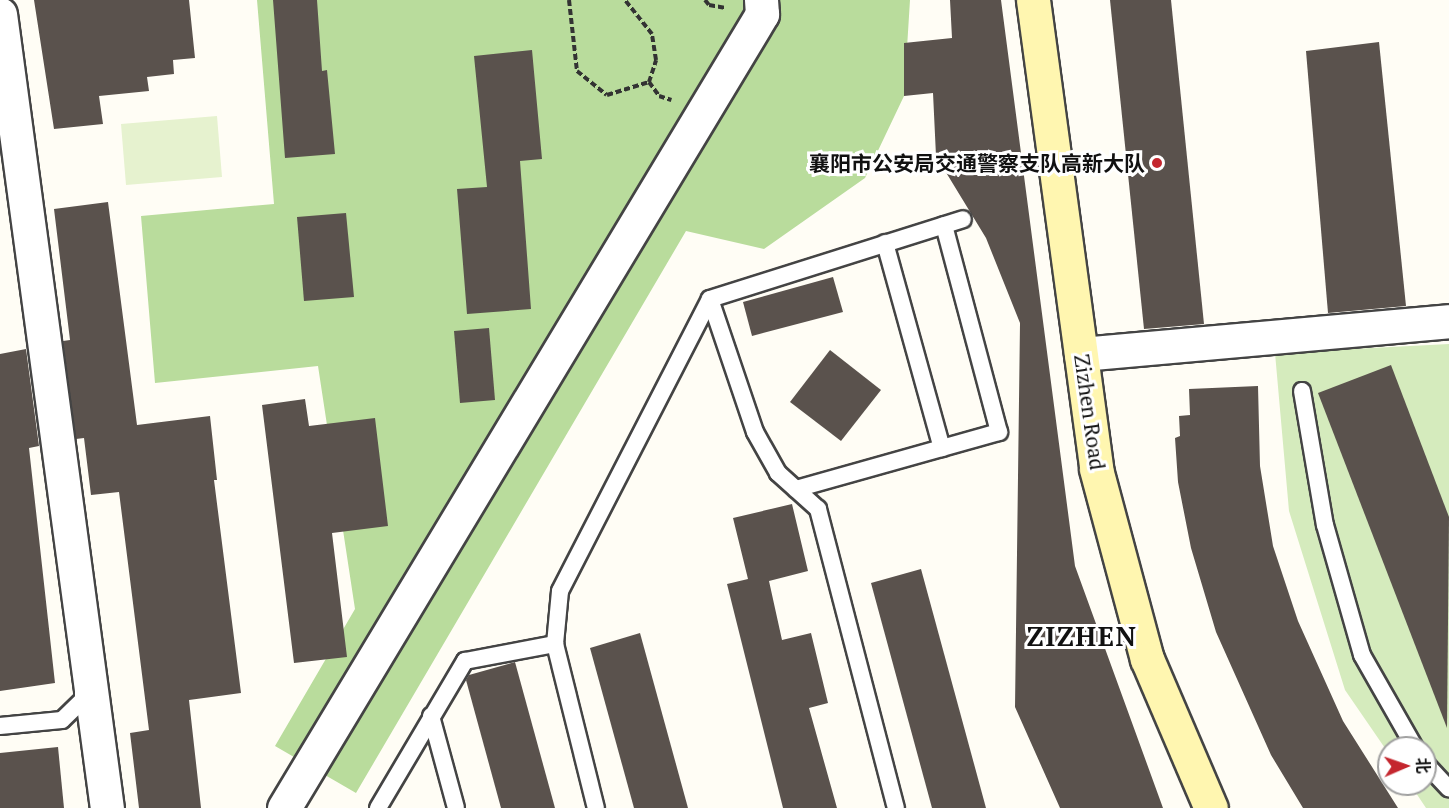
<!DOCTYPE html>
<html>
<head>
<meta charset="utf-8">
<style>
  body { margin:0 }
  #map { position:relative; width:1449px; height:808px; overflow:hidden; background:#fffdf5; font-family:"PT Serif","Noto Sans SC",serif }
  div>[style] { position:absolute }
  .green>* { inset:0; background:#d5ebbd }
  .forest>* { inset:0; background:#b9dc9c }
  .pitch>* { inset:0; background:#e6f2cf }
  .building>* { inset:0; background:#5a524d }
  .path>* { height:4px; margin-top:-2px; transform-origin:0; background:repeating-linear-gradient(90deg,#333 0 6px,transparent 0 9px) }
  .roads { filter:drop-shadow(2px 0 #444) drop-shadow(-2px 0 #444) drop-shadow(0 2px #444) drop-shadow(0 -2px #444) }
  .lane>* { height:16px; margin:-8px; padding:0 8px; transform-origin:8px; border-radius:8px; background:#fff }
  .street>* { height:33px; margin:-16.5px; padding:0 16.5px; transform-origin:16.5px; border-radius:16.5px; background:#fff }
  .secondary>* { height:33px; margin:-16.5px; padding:0 16.5px; transform-origin:16.5px; border-radius:16.5px; background:#fff6b0 }
  .dots>* { width:16px; height:16px; translate:-50% -50%; box-sizing:border-box; border:3px solid #fff; border-radius:50% }
  span { translate:-50% -50%; white-space:nowrap; text-align:center; line-height:1.15; -webkit-text-stroke:6px #fff; paint-order:stroke }
  .poi-label { font-size:21px; color:#111; font-weight:700 }
  .right { translate:-100% -50%; text-align:right }
  .street-label { font-size:21px; color:#111 }
  .district-label { font-size:27px; color:#111; font-weight:700; letter-spacing:1.5px }
  .north { position:absolute; left:1377px; top:736px; width:60px; height:60px; box-sizing:border-box; background:#fff; border:2px solid #a0a0a0; border-radius:50%; rotate:88deg; font-size:16px; font-weight:700; line-height:24px; text-align:center; color:#111 }
  .north::after { content:''; display:block; margin:auto; width:21px; height:27px; background:#c4262e; clip-path:polygon(50% 0,100% 100%,50% 72%,0 100%) }
</style>
</head>
<body>
<div id="map">
  <div class="green">
    <i style="clip-path:polygon(1449px 344px,1449px 808px,1426px 808px,1410px 784px,1425px 784px,1425px 748px,1389px 748px,1389px 754px,1345px 690px,1289px 511px,1275px 353px)"></i>
  </div>
  <div class="forest">
    <i style="clip-path:polygon(257px 0,910px 0,904px 96px,865px 178px,764px 249px,686px 231px,356px 793px,275px 746px,355px 609px,318px 366px,155px 383px,141px 216px,274px 204px)"></i>
  </div>
  <div class="pitch">
    <i style="clip-path:polygon(217px 116px,222px 177px,126px 185px,121px 124px)"></i>
  </div>
  <div class="building">
    <i style="clip-path:polygon(34px 0,189px 0,195px 58px,173px 60px,174px 74px,147px 77px,149px 91px,99px 96px,103px 124px,54px 129px)"></i>
    <i style="clip-path:polygon(273px 0,317px 0,322px 71px,327px 70px,335px 154px,285px 158px)"></i>
    <i style="clip-path:polygon(950px 0,1001px 0,1075px 566px,1163px 808px,1060px 808px,1015px 707px,1020px 323px,986px 238px,936px 156px,933px 93px,904px 96px,904px 43px,952px 38px)"></i>
    <i style="clip-path:polygon(1110px 0,1171px 0,1204px 324px,1144px 329px)"></i>
    <i style="clip-path:polygon(1379px 42px,1406px 306px,1328px 313px,1306px 51px)"></i>
    <i style="clip-path:polygon(532px 50px,542px 159px,520px 161px,531px 309px,467px 314px,457px 189px,487px 187px,474px 56px)"></i>
    <i style="clip-path:polygon(108px 202px,137px 425px,210px 416px,217px 480px,214px 480px,241px 693px,189px 700px,201px 808px,139px 808px,130px 733px,149px 730px,119px 492px,91px 495px,84px 438px,76px 439px,63px 341px,70px 340px,54px 209px)"></i>
    <i style="clip-path:polygon(346px 213px,354px 297px,304px 301px,297px 217px)"></i>
    <i style="clip-path:polygon(833px 277px,843px 312px,752px 336px,743px 302px)"></i>
    <i style="clip-path:polygon(489px 328px,495px 400px,460px 403px,454px 331px)"></i>
    <i style="clip-path:polygon(26px 349px,39px 446px,29px 448px,55px 683px,0 691px,0 354px)"></i>
    <i style="clip-path:polygon(830px 350px,881px 390px,841px 441px,790px 402px)"></i>
    <i style="clip-path:polygon(1391px 365px,1449px 517px,1447px 728px,1318px 393px)"></i>
    <i style="clip-path:polygon(1258px 386px,1260px 466px,1273px 546px,1298px 621px,1343px 721px,1398px 808px,1303px 808px,1271px 755px,1216px 632px,1191px 548px,1178px 482px,1175px 438px,1180px 436px,1179px 416px,1190px 415px,1189px 389px)"></i>
    <i style="clip-path:polygon(305px 399px,309px 426px,375px 418px,388px 526px,332px 533px,347px 657px,294px 663px,262px 405px)"></i>
    <i style="clip-path:polygon(792px 504px,808px 571px,769px 581px,782px 640px,811px 633px,828px 703px,809px 708px,837px 808px,783px 808px,727px 584px,748px 579px,733px 518px)"></i>
    <i style="clip-path:polygon(921px 569px,986px 808px,932px 808px,871px 583px)"></i>
    <i style="clip-path:polygon(640px 633px,688px 808px,634px 808px,590px 648px)"></i>
    <i style="clip-path:polygon(515px 662px,555px 808px,501px 808px,466px 680px,469px 675px)"></i>
    <i style="clip-path:polygon(58px 747px,64px 808px,0 808px,0 753px)"></i>
  </div>
  <div class="path">
    <i style="left:569px;top:0;width:71px;rotate:83.6deg"></i>
    <i style="left:577px;top:71px;width:38px;rotate:39deg"></i>
    <i style="left:607px;top:95px;width:44px;rotate:-17.2deg"></i>
    <i style="left:649px;top:82px;width:23px;rotate:-72deg"></i>
    <i style="left:656px;top:60px;width:26px;rotate:-99deg"></i>
    <i style="left:652px;top:34px;width:43px;rotate:-128.5deg"></i>
    <i style="left:705px;top:0;width:6px;rotate:51deg"></i>
    <i style="left:709px;top:5px;width:17px;rotate:10deg"></i>
    <i style="left:649px;top:82px;width:17px;rotate:54deg"></i>
    <i style="left:659px;top:96px;width:13px;rotate:18deg"></i>
  </div>
  <div class="roads">
    <div class="lane">
      <i style="left:885px;top:243px;width:213px;rotate:74.5deg"></i>
      <i style="left:710px;top:299px;width:265px;rotate:-17.5deg"></i>
      <i style="left:1302px;top:391px;width:136px;rotate:80.3deg"></i>
      <i style="left:1325px;top:525px;width:135px;rotate:74.1deg"></i>
      <i style="left:1362px;top:655px;width:107px;rotate:60.3deg"></i>
      <i style="left:796px;top:489px;width:211px;rotate:-15.7deg"></i>
      <i style="left:999px;top:432px;width:214px;rotate:-104.9deg"></i>
      <i style="left:555px;top:644px;width:169px;rotate:76deg"></i>
      <i style="left:431px;top:716px;width:95px;rotate:74.8deg"></i>
      <i style="left:0;top:726px;width:62px;rotate:-5.5deg"></i>
      <i style="left:62px;top:720px;width:29px;rotate:-44deg"></i>
      <i style="left:83px;top:700px;width:13px;rotate:-90deg"></i>
      <i style="left:1425px;top:763px;width:35px;rotate:47deg"></i>
      <i style="left:378px;top:808px;width:171px;rotate:-59.4deg"></i>
      <i style="left:465px;top:661px;width:92px;rotate:-10.7deg"></i>
      <i style="left:555px;top:644px;width:53px;rotate:-84.6deg"></i>
      <i style="left:560px;top:591px;width:328px;rotate:-62.8deg"></i>
      <i style="left:710px;top:299px;width:140px;rotate:71.3deg"></i>
      <i style="left:755px;top:432px;width:47px;rotate:60.7deg"></i>
      <i style="left:778px;top:473px;width:54px;rotate:42deg"></i>
      <i style="left:818px;top:509px;width:309px;rotate:75.4deg"></i>
    </div>
    <div class="street">
      <i style="left:0;top:14px;width:801px;rotate:82.33deg"></i>
      <i style="left:1081px;top:354px;width:369px;rotate:-5.1deg"></i>
      <i style="left:284px;top:808px;width:927px;rotate:-58.95deg"></i>
      <i style="left:762px;top:14px;width:14px;rotate:-94deg"></i>
    </div>
    <div class="secondary">
      <i style="left:1033px;top:0;width:473px;rotate:82.3deg"></i>
      <i style="left:1096px;top:469px;width:197px;rotate:75deg"></i>
      <i style="left:1147px;top:659px;width:162px;rotate:66.8deg"></i>
    </div>
  </div>
  <div class="dots">
    <i style="left:1157px;top:163px;background:#c4262e"></i>
  </div>
  <div class="poi-label">
    <span class="right" style="left:1145px;top:163px">襄阳市公安局交通警察支队高新大队</span>
  </div>
  <div class="street-label">
    <span style="left:1090px;top:412px;rotate:82deg">Zizhen Road</span>
  </div>
  <div class="district-label">
    <span style="left:1082px;top:637px">ZIZHEN</span>
  </div>
  <div class="north">北</div>
</div>
</body>
</html>
